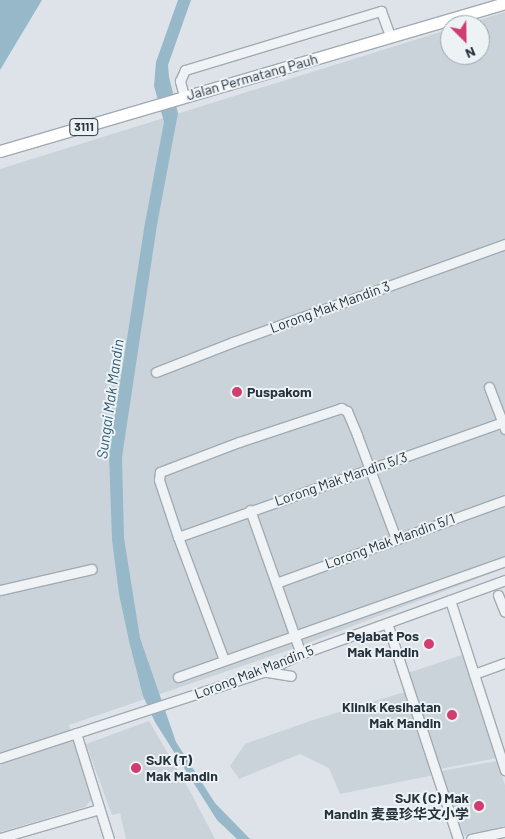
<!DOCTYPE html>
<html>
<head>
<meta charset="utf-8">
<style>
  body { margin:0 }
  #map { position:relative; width:505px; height:839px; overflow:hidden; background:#dde3e8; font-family:Barlow,"Noto Sans SC",sans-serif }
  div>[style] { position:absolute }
  .built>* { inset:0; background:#cbd3da }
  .water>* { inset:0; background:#97b8c9 }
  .roads { filter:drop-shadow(1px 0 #a2abb2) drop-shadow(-1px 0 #a2abb2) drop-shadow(0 1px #a2abb2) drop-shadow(0 -1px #a2abb2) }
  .minor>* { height:9px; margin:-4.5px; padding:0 4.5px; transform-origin:4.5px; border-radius:4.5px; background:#f0f3f6 }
  .major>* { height:11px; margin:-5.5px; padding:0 5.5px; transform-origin:5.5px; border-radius:5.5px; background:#fff }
  .dots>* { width:14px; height:14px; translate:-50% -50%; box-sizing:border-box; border:2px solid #edf2f5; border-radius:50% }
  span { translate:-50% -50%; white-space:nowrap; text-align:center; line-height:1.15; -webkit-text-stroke:4px #edf2f5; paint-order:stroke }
  .shield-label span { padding:1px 4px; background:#edf2f5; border:1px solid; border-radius:4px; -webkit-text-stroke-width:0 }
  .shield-label { font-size:12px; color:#26333f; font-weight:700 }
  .street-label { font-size:14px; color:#26333f }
  .poi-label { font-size:14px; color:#26333f; font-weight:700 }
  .left { translate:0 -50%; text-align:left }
  .right { translate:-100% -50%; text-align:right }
  .water-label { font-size:15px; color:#2f5a73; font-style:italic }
  .north { position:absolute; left:440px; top:15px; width:50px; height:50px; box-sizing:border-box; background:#edf2f5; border:1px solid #9da6ac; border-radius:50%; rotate:157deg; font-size:14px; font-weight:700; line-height:20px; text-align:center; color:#26333f }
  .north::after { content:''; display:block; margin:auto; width:18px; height:22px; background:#d13d6e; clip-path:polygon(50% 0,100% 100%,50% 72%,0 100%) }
</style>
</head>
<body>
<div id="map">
  <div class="built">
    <i style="clip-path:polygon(505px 12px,505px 568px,292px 649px,69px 725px,92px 799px,85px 807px,0 832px,0 169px,450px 29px,450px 55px,480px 55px,480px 25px,464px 25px)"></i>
    <i style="clip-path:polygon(462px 655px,497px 758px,440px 769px,408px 673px)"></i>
    <i style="clip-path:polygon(405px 692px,434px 775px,340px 794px,329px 768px,300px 754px,239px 779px,230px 766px,245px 744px,313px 720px)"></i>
    <i style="clip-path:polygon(149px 721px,191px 793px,215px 839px,126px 839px,120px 813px,112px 815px,86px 744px)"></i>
    <i style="clip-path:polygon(497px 761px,505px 785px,505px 826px,464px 836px,441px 771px)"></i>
  </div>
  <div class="water">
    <i style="clip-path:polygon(0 0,42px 0,0 70px)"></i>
    <i style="clip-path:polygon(178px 0,191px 0,168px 65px,169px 77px,178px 113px,157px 225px,122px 457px,124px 538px,140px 638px,176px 742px,215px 803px,250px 839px,237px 839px,217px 820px,155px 722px,143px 696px,129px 641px,119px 594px,112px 540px,109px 454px,145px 223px,164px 122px,154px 86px,156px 62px)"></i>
  </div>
  <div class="roads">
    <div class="minor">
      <i style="left:184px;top:96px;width:16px;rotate:-105deg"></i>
      <i style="left:180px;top:81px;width:12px;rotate:-66deg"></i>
      <i style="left:185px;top:70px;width:205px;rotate:-16.8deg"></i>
      <i style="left:381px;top:11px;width:27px;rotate:70deg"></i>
      <i style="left:156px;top:372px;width:83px;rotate:-21.3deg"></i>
      <i style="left:233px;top:342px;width:289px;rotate:-19.8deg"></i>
      <i style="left:489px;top:387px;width:45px;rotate:69.1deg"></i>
      <i style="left:250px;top:510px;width:153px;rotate:70.5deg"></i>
      <i style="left:178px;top:537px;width:347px;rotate:-19.5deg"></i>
      <i style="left:276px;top:583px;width:244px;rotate:-19.9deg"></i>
      <i style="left:0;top:590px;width:94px;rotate:-12.9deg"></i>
      <i style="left:498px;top:595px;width:18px;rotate:68deg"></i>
      <i style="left:450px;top:600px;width:179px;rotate:72.1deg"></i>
      <i style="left:387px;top:623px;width:227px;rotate:71.8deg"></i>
      <i style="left:224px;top:660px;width:131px;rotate:-110.5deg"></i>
      <i style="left:178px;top:537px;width:60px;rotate:-108.4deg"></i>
      <i style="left:159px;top:480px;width:8px;rotate:-83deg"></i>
      <i style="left:160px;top:472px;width:85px;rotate:-20.8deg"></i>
      <i style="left:239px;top:442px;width:108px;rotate:-18.4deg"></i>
      <i style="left:341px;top:408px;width:7px;rotate:27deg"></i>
      <i style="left:347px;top:411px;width:26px;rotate:67deg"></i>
      <i style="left:357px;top:435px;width:111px;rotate:69.4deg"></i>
      <i style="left:267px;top:672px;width:24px;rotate:9deg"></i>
      <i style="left:474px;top:674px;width:33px;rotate:-20deg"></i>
      <i style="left:178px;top:677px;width:347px;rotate:-19.5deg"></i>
      <i style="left:76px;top:733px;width:111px;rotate:72.7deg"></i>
      <i style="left:0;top:758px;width:277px;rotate:-18.1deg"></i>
      <i style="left:263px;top:672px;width:42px;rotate:-25.3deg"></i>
      <i style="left:301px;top:654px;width:217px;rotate:-19.9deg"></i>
      <i style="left:0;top:838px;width:103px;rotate:-16.3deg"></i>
      <i style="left:471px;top:839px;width:35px;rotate:-12deg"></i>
    </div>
    <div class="major">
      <i style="left:0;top:151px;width:526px;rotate:-16.33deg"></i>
    </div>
  </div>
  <div class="dots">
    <i style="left:237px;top:392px;background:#d13d6e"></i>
    <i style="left:429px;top:644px;background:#d13d6e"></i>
    <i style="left:452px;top:715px;background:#d13d6e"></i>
    <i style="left:136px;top:768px;background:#d13d6e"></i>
    <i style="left:479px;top:806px;background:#d13d6e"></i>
  </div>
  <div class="shield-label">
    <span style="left:84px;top:127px">3111</span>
  </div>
  <div class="street-label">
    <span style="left:252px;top:77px;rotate:-16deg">Jalan Permatang Pauh</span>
    <span style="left:330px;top:307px;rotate:-20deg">Lorong Mak Mandin 3</span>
    <span style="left:341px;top:479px;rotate:-19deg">Lorong Mak Mandin 5/3</span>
    <span style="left:390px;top:541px;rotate:-20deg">Lorong Mak Mandin 5/1</span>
    <span style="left:254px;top:672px;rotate:-21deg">Lorong Mak Mandin 5</span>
  </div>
  <div class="poi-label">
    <span class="left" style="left:247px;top:392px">Puspakom</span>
    <span class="right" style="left:419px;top:644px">Pejabat Pos<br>Mak Mandin</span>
    <span class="right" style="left:441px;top:715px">Klinik Kesihatan<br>Mak Mandin</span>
    <span class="left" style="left:146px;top:768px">SJK (T)<br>Mak Mandin</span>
    <span class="right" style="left:469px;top:806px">SJK (C) Mak<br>Mandin 麦曼珍华文小学</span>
  </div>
  <div class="water-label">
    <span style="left:110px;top:399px;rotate:-82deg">Sungai Mak Mandin</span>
  </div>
  <div class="north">N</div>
</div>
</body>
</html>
